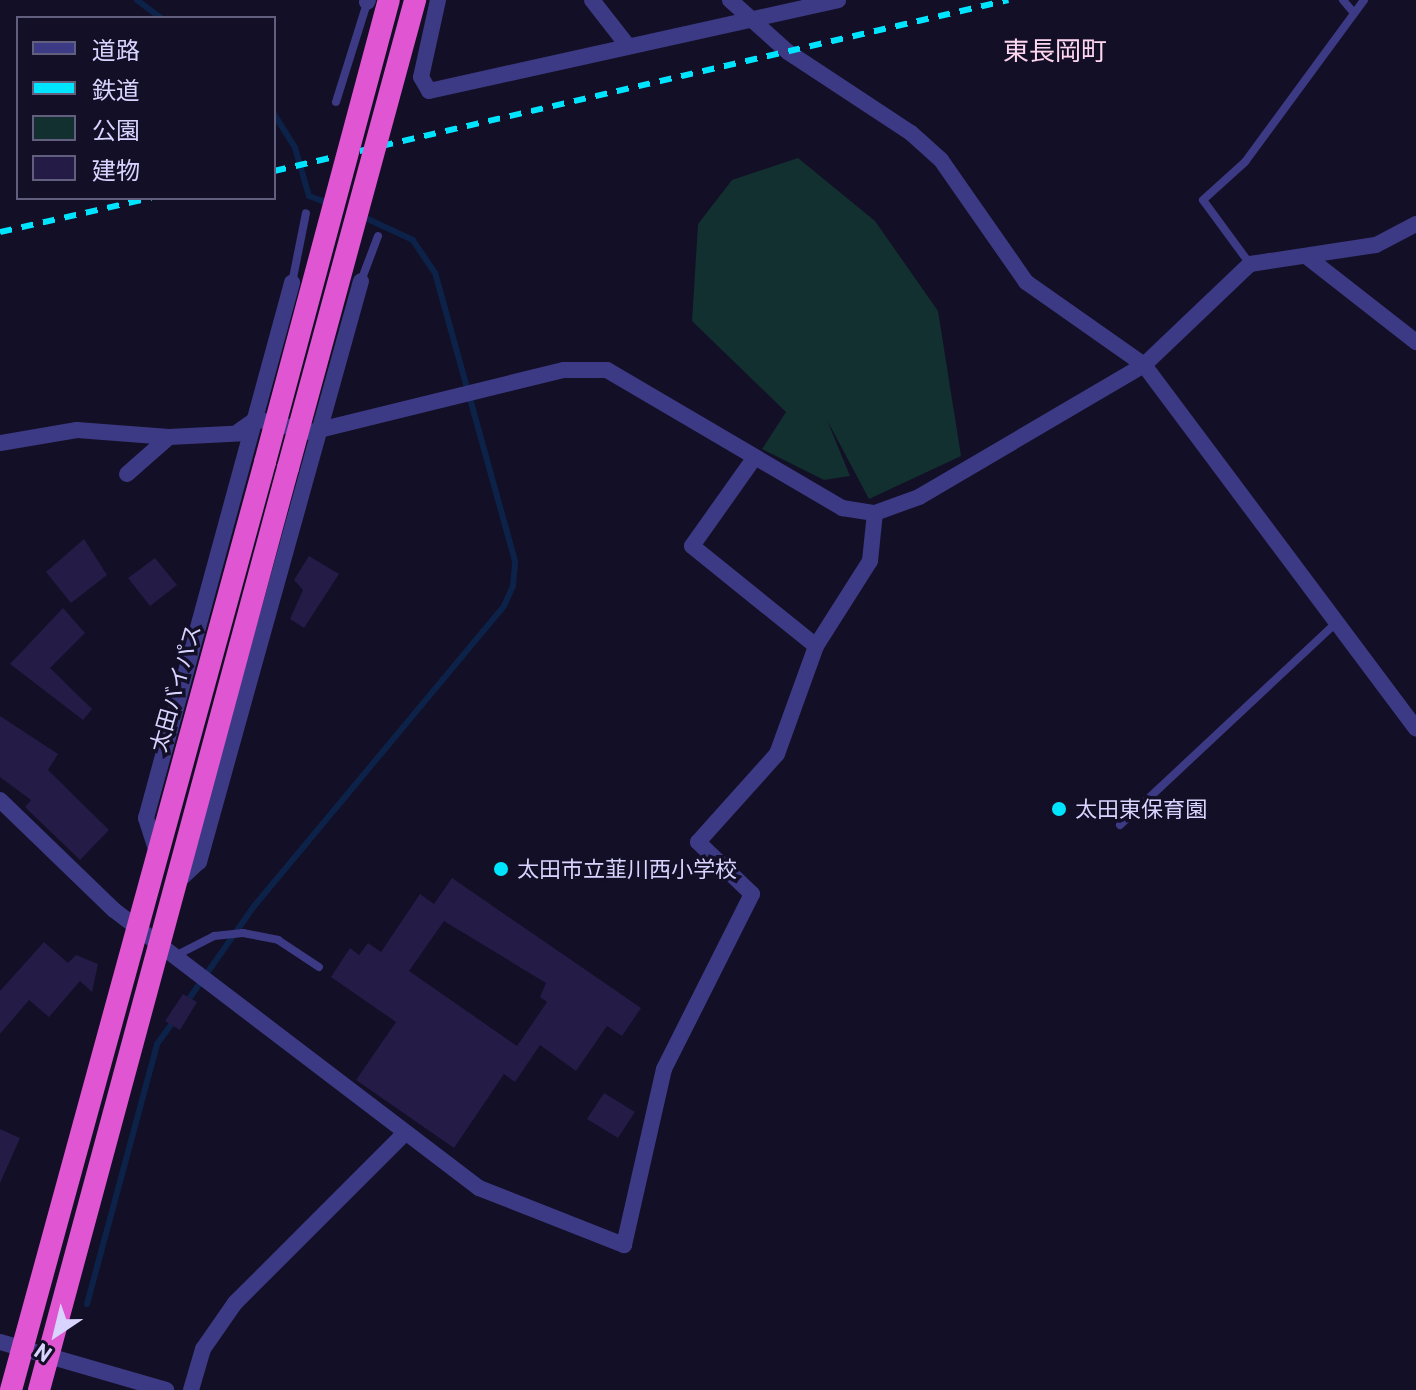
<!DOCTYPE html>
<html>
<head>
<meta charset="utf-8">
<style>
  body { margin:0 }
  #map { position:relative; width:1416px; height:1390px; overflow:hidden; background:#130f26; font-family:Barlow,"Noto Sans JP",sans-serif }
  div>[style] { position:absolute }
  .green>* { inset:0; background:#12302f }
  .stream>* { height:6px; margin:-3px; padding:0 3px; transform-origin:3px; border-radius:3px; background:#0c2248 }
  .building>* { inset:0; background:#241b47 }
  .service>* { height:8px; margin:-4px; padding:0 4px; transform-origin:4px; border-radius:4px; background:#3d3a85 }
  .minor>* { height:16px; margin:-8px; padding:0 8px; transform-origin:8px; border-radius:8px; background:#3d3a85 }
  .trunk>* { height:22px; margin:-11px; padding:0 11px; transform-origin:11px; border-radius:11px; background:#e055d1 }
  .rail>* { height:6px; margin-top:-3px; transform-origin:0; background:repeating-linear-gradient(90deg,#00e5ff 0 12px,transparent 0 22px) }
  .trunk-bridge>* { height:22px; margin:-11px; padding:0 11px; transform-origin:11px; border-radius:11px; background:#e055d1 }
  .dots>* { width:22px; height:22px; translate:-50% -50%; box-sizing:border-box; border:4px solid #130f26; border-radius:50% }
  span { translate:-50% -50%; white-space:nowrap; text-align:center; line-height:1.15; -webkit-text-stroke:7px #130f26; paint-order:stroke }
  .street-label { font-size:22px; color:#d9d4ff }
  .poi-label { font-size:22px; color:#d9d4ff }
  .left { translate:0 -50%; text-align:left }
  .quarter-label { font-size:26px; color:#ffd6f0 }
  .legend { position:absolute; left:16px; top:16px; width:260px; height:184px; box-sizing:border-box; background:#130f26; border:2px solid #625e7d; margin:0; padding:10px 14px; list-style:none; font-size:24px; color:#d9d4ff }
  .legend li { display:flex; align-items:center; gap:16px; height:40px }
  .legend b { width:40px; border:2px solid #625e7d }
  .north { position:absolute; left:16px; top:1294px; width:80px; height:80px; -webkit-text-stroke:6px #130f26; paint-order:stroke; rotate:215deg; font-size:22px; font-weight:700; line-height:32px; text-align:center; color:#d9d4ff }
  .north::after { content:''; display:block; margin:auto; width:28px; height:36px; background:#d9d4ff; clip-path:polygon(50% 0,100% 100%,50% 72%,0 100%) }
</style>
</head>
<body>
<div id="map">
  <div class="green">
    <i style="clip-path:polygon(798px 158px,875px 221px,938px 311px,961px 456px,869px 499px,827px 420px,850px 476px,824px 480px,762px 449px,786px 412px,692px 321px,698px 224px,732px 180px)"></i>
  </div>
  <div class="stream">
    <i style="left:137px;top:0;width:30px;rotate:37deg"></i>
    <i style="left:274px;top:114px;width:40px;rotate:58deg"></i>
    <i style="left:295px;top:148px;width:50px;rotate:73.7deg"></i>
    <i style="left:309px;top:196px;width:20px;rotate:20deg"></i>
    <i style="left:186px;top:1003px;width:120px;rotate:-54.9deg"></i>
    <i style="left:255px;top:905px;width:389px;rotate:-50.2deg"></i>
    <i style="left:504px;top:606px;width:22px;rotate:-66deg"></i>
    <i style="left:513px;top:586px;width:25px;rotate:-85deg"></i>
    <i style="left:515px;top:561px;width:299px;rotate:-105.5deg"></i>
    <i style="left:435px;top:273px;width:40px;rotate:-124deg"></i>
    <i style="left:413px;top:240px;width:57px;rotate:-155.2deg"></i>
    <i style="left:87px;top:1304px;width:269px;rotate:-74.9deg"></i>
    <i style="left:157px;top:1044px;width:31px;rotate:-54deg"></i>
  </div>
  <div class="building">
    <i style="clip-path:polygon(84px 539px,107px 575px,71px 603px,46px 572px)"></i>
    <i style="clip-path:polygon(309px 556px,339px 574px,304px 628px,290px 619px,303px 590px,294px 580px)"></i>
    <i style="clip-path:polygon(155px 558px,177px 585px,150px 606px,128px 578px)"></i>
    <i style="clip-path:polygon(63px 608px,85px 633px,50px 668px,92px 709px,83px 720px,10px 664px)"></i>
    <i style="clip-path:polygon(0 716px,58px 754px,48px 770px,109px 830px,80px 860px,25px 807px,31px 800px,0 777px)"></i>
    <i style="clip-path:polygon(evenodd,452px 878px,641px 1008px,622px 1036px,607px 1026px,576px 1071px,540px 1045px,515px 1082px,504px 1074px,454px 1148px,356px 1080px,396px 1022px,331px 977px,350px 948px,359px 955px,368px 943px,381px 952px,420px 894px,434px 904px,452px 878px,444px 921px,546px 983px,540px 997px,547px 1002px,517px 1046px,409px 971px,444px 921px)"></i>
    <i style="clip-path:polygon(44px 942px,68px 963px,76px 955px,98px 964px,92px 992px,80px 981px,49px 1017px,29px 1000px,0 1034px,0 991px)"></i>
    <i style="clip-path:polygon(183px 994px,197px 1002px,180px 1030px,165px 1021px)"></i>
    <i style="clip-path:polygon(604px 1093px,635px 1112px,618px 1138px,587px 1119px)"></i>
    <i style="clip-path:polygon(0 1129px,20px 1138px,0 1183px)"></i>
  </div>
  <div class="service">
    <i style="left:1343px;top:0;width:16px;rotate:50deg"></i>
    <i style="left:336px;top:102px;width:104px;rotate:-72.6deg"></i>
    <i style="left:1250px;top:264px;width:79px;rotate:-126.3deg"></i>
    <i style="left:1203px;top:200px;width:57px;rotate:-42.1deg"></i>
    <i style="left:1245px;top:162px;width:201px;rotate:-53.7deg"></i>
    <i style="left:361px;top:281px;width:48px;rotate:-69.3deg"></i>
    <i style="left:292px;top:283px;width:71px;rotate:-78.7deg"></i>
    <i style="left:1120px;top:825px;width:297px;rotate:-43.1deg"></i>
    <i style="left:175px;top:956px;width:44px;rotate:-27.1deg"></i>
    <i style="left:214px;top:936px;width:29px;rotate:-6deg"></i>
    <i style="left:243px;top:933px;width:36px;rotate:11deg"></i>
    <i style="left:278px;top:940px;width:49px;rotate:33.4deg"></i>
  </div>
  <div class="minor">
    <i style="left:438px;top:0;width:79px;rotate:102.4deg"></i>
    <i style="left:421px;top:77px;width:16px;rotate:60deg"></i>
    <i style="left:429px;top:91px;width:419px;rotate:-12.5deg"></i>
    <i style="left:592px;top:0;width:58px;rotate:52deg"></i>
    <i style="left:730px;top:0;width:78px;rotate:41.9deg"></i>
    <i style="left:788px;top:52px;width:147px;rotate:33.4deg"></i>
    <i style="left:911px;top:133px;width:40px;rotate:42deg"></i>
    <i style="left:941px;top:160px;width:149px;rotate:55.1deg"></i>
    <i style="left:1026px;top:282px;width:144px;rotate:35.1deg"></i>
    <i style="left:1144px;top:365px;width:454px;rotate:53.2deg"></i>
    <i style="left:367px;top:2px;width:2px;rotate:-63deg"></i>
    <i style="left:1306px;top:256px;width:140px;rotate:38deg"></i>
    <i style="left:239px;top:431px;width:21px;rotate:-35deg"></i>
    <i style="left:256px;top:419px;width:57px;rotate:13.3deg"></i>
    <i style="left:311px;top:432px;width:260px;rotate:-13.8deg"></i>
    <i style="left:564px;top:370px;width:43px"></i>
    <i style="left:607px;top:370px;width:273px;rotate:30.4deg"></i>
    <i style="left:842px;top:508px;width:33px;rotate:9deg"></i>
    <i style="left:875px;top:513px;width:47px;rotate:-20deg"></i>
    <i style="left:919px;top:497px;width:261px;rotate:-30.4deg"></i>
    <i style="left:1144px;top:365px;width:146px;rotate:-43.6deg"></i>
    <i style="left:1250px;top:264px;width:127px;rotate:-8.6deg"></i>
    <i style="left:1376px;top:245px;width:45px;rotate:-27.7deg"></i>
    <i style="left:0;top:443px;width:78px;rotate:-9.6deg"></i>
    <i style="left:77px;top:430px;width:92px;rotate:4.4deg"></i>
    <i style="left:169px;top:437px;width:79px;rotate:-2.9deg"></i>
    <i style="left:755px;top:457px;width:109px;rotate:125.3deg"></i>
    <i style="left:692px;top:546px;width:159px;rotate:38.9deg"></i>
    <i style="left:127px;top:474px;width:56px;rotate:-41.4deg"></i>
    <i style="left:0;top:800px;width:158px;rotate:44deg"></i>
    <i style="left:114px;top:910px;width:459px;rotate:37.3deg"></i>
    <i style="left:479px;top:1188px;width:156px;rotate:21.5deg"></i>
    <i style="left:624px;top:1245px;width:180px;rotate:-77.2deg"></i>
    <i style="left:664px;top:1069px;width:196px;rotate:-63.3deg"></i>
    <i style="left:752px;top:894px;width:75px;rotate:-136.1deg"></i>
    <i style="left:698px;top:842px;width:118px;rotate:-48.1deg"></i>
    <i style="left:777px;top:754px;width:115px;rotate:-70.1deg"></i>
    <i style="left:816px;top:646px;width:101px;rotate:-57.6deg"></i>
    <i style="left:870px;top:561px;width:48px;rotate:-84.1deg"></i>
    <i style="left:157px;top:852px;width:36px;rotate:-108deg"></i>
    <i style="left:146px;top:818px;width:555px;rotate:-74.74deg"></i>
    <i style="left:175px;top:884px;width:33px;rotate:-43deg"></i>
    <i style="left:199px;top:862px;width:603px;rotate:-74.42deg"></i>
    <i style="left:0;top:1342px;width:173px;rotate:16.1deg"></i>
    <i style="left:191px;top:1390px;width:43px;rotate:-73.7deg"></i>
    <i style="left:203px;top:1349px;width:56px;rotate:-55.2deg"></i>
    <i style="left:235px;top:1303px;width:239px;rotate:-45deg"></i>
  </div>
  <div class="trunk">
    <i style="left:11px;top:1390px;width:962px;rotate:-74.69deg"></i>
    <i style="left:39px;top:1390px;width:955px;rotate:-74.89deg"></i>
  </div>
  <div class="rail">
    <i style="left:274px;top:171px;width:754px;rotate:-13.11deg"></i>
    <i style="left:0;top:232px;width:155px;rotate:-12.7deg"></i>
  </div>
  <div class="trunk-bridge">
    <i style="left:265px;top:462px;width:478px;rotate:-75deg"></i>
    <i style="left:288px;top:468px;width:485px;rotate:-74.8deg"></i>
  </div>
  <div class="dots">
    <i style="left:1059px;top:809px;background:#00e5ff"></i>
    <i style="left:501px;top:869px;background:#00e5ff"></i>
  </div>
  <div class="street-label">
    <span style="left:175px;top:688px;rotate:-74deg">太田バイパス</span>
  </div>
  <div class="poi-label">
    <span class="left" style="left:1075px;top:809px">太田東保育園</span>
    <span class="left" style="left:517px;top:869px">太田市立韮川西小学校</span>
  </div>
  <div class="quarter-label">
    <span style="left:1055px;top:50px">東長岡町</span>
  </div>
  <ul class="legend">
  <li><b style="height:10px;background:#3d3a85"></b>道路</li>
  <li><b style="height:10px;background:#00e5ff"></b>鉄道</li>
  <li><b style="height:22px;background:#12302f"></b>公園</li>
  <li><b style="height:22px;background:#241b47"></b>建物</li>
  </ul>
  <div class="north">N</div>
</div>
</body>
</html>
